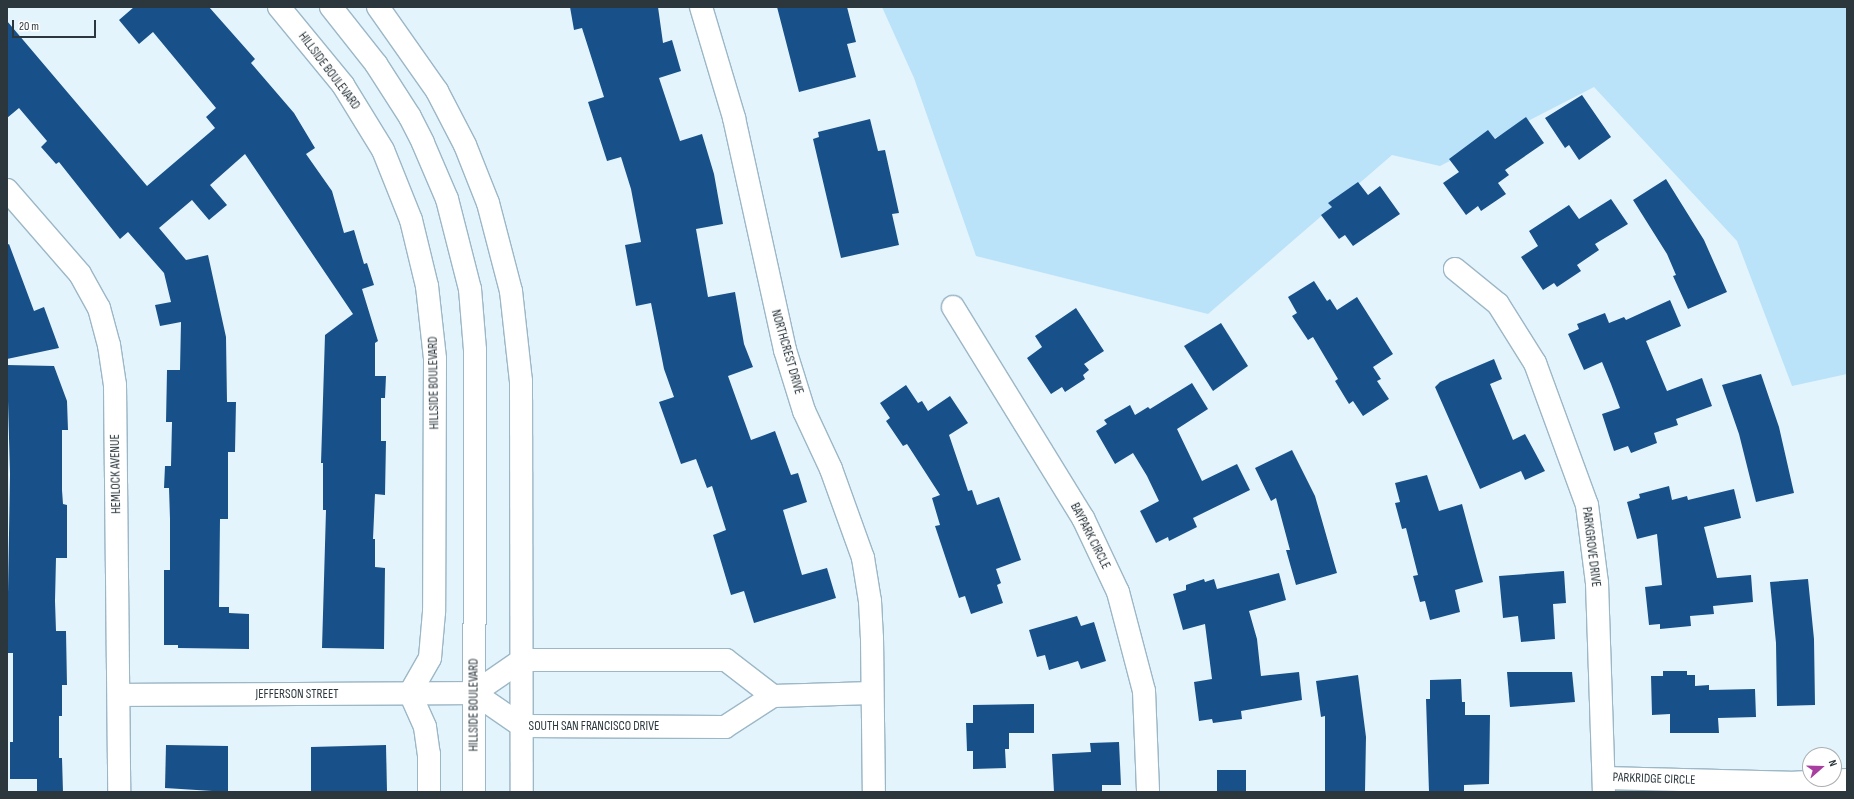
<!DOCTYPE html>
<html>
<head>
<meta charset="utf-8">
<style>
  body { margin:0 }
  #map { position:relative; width:1854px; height:799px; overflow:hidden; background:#e3f4fd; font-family:"Sofia Sans Condensed",sans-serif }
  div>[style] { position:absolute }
  .green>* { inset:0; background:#bae2f8 }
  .building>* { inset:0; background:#185189 }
  .roads { filter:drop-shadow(1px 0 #9cb7c6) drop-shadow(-1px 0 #9cb7c6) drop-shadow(0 1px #9cb7c6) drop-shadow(0 -1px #9cb7c6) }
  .street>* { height:22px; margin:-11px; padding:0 11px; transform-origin:11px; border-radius:11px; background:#fff }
  .secondary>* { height:22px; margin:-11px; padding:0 11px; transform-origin:11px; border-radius:11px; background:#fff }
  span { translate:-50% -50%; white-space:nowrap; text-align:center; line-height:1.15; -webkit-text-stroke:4px #fff; paint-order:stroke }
  .street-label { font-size:13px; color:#2b373d }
  .frame { position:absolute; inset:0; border:8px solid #2b373d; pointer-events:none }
  .north { position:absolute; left:1802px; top:747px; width:40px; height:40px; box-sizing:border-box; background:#fff; border:1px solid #aaafb1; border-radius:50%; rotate:70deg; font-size:11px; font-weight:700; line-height:16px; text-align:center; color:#2b373d }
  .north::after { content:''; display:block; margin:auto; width:14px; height:18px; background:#a83ea0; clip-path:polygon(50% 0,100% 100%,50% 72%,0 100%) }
  .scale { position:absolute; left:12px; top:20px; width:84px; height:18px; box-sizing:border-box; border:2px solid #2b373d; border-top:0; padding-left:5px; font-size:12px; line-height:14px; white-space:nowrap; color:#2b373d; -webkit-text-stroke:3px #fff; paint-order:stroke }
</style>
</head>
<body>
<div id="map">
  <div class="green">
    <i style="clip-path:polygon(882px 7px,1847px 7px,1847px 374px,1792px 386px,1737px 241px,1594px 87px,1440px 166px,1392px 155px,1208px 314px,976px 256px,914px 78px)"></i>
  </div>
  <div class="building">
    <i style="clip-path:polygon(134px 7px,209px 7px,240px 42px,255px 59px,251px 63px,294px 113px,315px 148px,306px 154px,332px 191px,344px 233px,354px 230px,364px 264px,367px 263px,374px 285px,362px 289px,378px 341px,375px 343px,375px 376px,386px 376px,385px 398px,381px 398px,381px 441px,386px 441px,385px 495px,375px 494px,373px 539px,375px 539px,375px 567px,385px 568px,384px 649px,322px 648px,326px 510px,323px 510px,323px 463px,321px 463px,325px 335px,353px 314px,245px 154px,210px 185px,227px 205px,209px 220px,192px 200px,159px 228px,186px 260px,208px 255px,226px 337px,227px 402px,236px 402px,235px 452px,228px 452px,228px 519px,220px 519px,219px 607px,229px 607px,229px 613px,249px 614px,249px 649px,178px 648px,178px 645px,164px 645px,164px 570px,170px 570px,170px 519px,169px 488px,164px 488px,165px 466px,171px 466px,172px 422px,166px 422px,167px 370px,180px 370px,181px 322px,160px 326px,155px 305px,171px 302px,164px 273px,128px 232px,120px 239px,59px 162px,56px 164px,41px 147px,47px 141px,19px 108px,7px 118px,7px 21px,147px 186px,215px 128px,206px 117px,216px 108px,153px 32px,139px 44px,119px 20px)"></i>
    <i style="clip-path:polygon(570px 7px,658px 7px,663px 43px,672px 40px,681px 71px,659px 78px,680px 141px,702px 134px,714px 174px,723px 224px,696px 229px,708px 297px,735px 292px,744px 344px,753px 367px,728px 376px,751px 440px,775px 431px,791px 475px,798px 473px,807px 502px,783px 510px,802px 575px,827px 568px,836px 598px,754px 623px,744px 591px,731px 595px,713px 535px,726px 530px,712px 486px,707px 488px,696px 459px,681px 464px,659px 402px,674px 397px,664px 369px,651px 303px,636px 306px,625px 245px,641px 242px,631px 189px,621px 157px,607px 161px,588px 102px,604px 97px,582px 28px,574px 30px)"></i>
    <i style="clip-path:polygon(777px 7px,847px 7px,856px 42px,847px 44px,856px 77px,799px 92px)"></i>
    <i style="clip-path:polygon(1582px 95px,1611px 137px,1579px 160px,1569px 145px,1565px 148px,1545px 118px)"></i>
    <i style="clip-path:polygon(1526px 117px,1544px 143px,1505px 170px,1509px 175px,1498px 183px,1506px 194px,1481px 211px,1478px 206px,1466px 215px,1443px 183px,1459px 172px,1449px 159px,1488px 130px,1495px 139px)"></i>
    <i style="clip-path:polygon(870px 119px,878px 151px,885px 150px,899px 213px,892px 214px,899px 245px,841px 258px,813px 139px,819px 137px,818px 132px)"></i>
    <i style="clip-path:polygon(1666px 179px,1704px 240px,1727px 292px,1688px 309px,1673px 276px,1676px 275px,1667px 254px,1633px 200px)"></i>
    <i style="clip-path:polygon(1358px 182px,1368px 195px,1380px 186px,1400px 214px,1353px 246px,1345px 235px,1339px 239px,1321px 215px,1332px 207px,1328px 203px)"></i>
    <i style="clip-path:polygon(1611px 199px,1628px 224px,1595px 244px,1599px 250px,1577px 265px,1581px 271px,1557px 287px,1554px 283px,1543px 290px,1521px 257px,1538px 246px,1529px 231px,1569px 205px,1579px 219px)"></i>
    <i style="clip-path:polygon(9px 244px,34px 311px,44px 307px,59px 348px,7px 359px,7px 245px)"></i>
    <i style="clip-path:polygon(1314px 281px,1327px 301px,1330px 299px,1337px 310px,1357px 297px,1393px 354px,1373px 367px,1381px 379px,1377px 381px,1389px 399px,1363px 416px,1353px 401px,1349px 404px,1335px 381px,1338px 379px,1313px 337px,1308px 340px,1292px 316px,1297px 313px,1288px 297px)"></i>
    <i style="clip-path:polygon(1670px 300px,1681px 326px,1646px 341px,1667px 391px,1702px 378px,1712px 406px,1676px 419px,1678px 425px,1654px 433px,1657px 443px,1631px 453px,1628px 446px,1614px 451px,1602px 414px,1620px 408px,1611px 384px,1602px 362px,1584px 370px,1568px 334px,1579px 329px,1577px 324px,1605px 313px,1609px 323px,1624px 317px,1626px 320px)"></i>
    <i style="clip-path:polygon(1076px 308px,1104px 351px,1084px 364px,1089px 370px,1083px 375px,1085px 379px,1065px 392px,1062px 387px,1051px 394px,1027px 358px,1042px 347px,1035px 336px)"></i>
    <i style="clip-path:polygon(1221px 323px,1248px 366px,1213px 391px,1184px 346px)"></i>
    <i style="clip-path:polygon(1494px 359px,1502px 379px,1490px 384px,1513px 440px,1525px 434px,1545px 471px,1525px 480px,1521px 471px,1480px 489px,1435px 387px,1440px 382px)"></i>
    <i style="clip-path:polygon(7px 365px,54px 366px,67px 401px,68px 430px,62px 430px,62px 490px,63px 504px,67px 505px,67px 558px,56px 558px,55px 601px,56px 631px,66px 631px,67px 685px,62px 685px,62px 716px,59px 716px,59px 758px,62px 758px,63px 792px,37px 792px,37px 779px,10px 779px,10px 742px,13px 742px,13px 653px,7px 653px,10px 474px)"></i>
    <i style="clip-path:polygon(1761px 374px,1779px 427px,1794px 493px,1756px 502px,1739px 434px,1722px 385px)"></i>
    <i style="clip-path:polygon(1192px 383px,1208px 409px,1177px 429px,1202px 481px,1237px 464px,1250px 490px,1193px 518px,1197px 527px,1169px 541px,1168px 537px,1156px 543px,1140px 511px,1159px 501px,1147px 476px,1133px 453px,1115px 464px,1096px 431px,1107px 424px,1104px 420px,1130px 405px,1135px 415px,1148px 407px,1150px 409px)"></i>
    <i style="clip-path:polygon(906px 385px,918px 403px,922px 401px,928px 411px,950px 396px,968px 423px,949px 435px,968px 491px,972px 490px,977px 505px,999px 497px,1021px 560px,996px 569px,1001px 583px,997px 585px,1003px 603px,971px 614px,965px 596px,959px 598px,935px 526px,940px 525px,932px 498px,940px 495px,907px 444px,903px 446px,886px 421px,890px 418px,880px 403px)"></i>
    <i style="clip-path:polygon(1292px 450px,1315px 496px,1337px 573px,1296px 585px,1286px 550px,1290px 550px,1276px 498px,1271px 501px,1255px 468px)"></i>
    <i style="clip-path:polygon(1427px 475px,1439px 511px,1462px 504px,1483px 582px,1455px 590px,1460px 612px,1430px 620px,1425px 601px,1420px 602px,1413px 576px,1418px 575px,1406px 528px,1402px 529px,1395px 503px,1400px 502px,1395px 483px)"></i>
    <i style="clip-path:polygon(1669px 486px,1672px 500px,1687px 496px,1688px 500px,1734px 489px,1741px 518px,1704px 527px,1717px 578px,1751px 575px,1753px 602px,1713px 606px,1714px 614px,1690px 616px,1691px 626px,1660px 629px,1660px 624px,1649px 625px,1645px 587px,1662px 585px,1657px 534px,1637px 539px,1627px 502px,1640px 498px,1639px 494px)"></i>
    <i style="clip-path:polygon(1564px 571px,1566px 603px,1553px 604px,1555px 639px,1521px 642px,1518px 616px,1503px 618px,1499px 576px)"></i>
    <i style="clip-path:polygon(1279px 573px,1286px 600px,1249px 611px,1257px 639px,1261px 676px,1299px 672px,1302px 700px,1241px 711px,1242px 719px,1213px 723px,1212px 719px,1199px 721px,1194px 682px,1212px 679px,1205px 624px,1183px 630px,1173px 594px,1186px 590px,1186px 585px,1204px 579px,1205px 582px,1214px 579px,1217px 589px)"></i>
    <i style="clip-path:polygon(1808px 579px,1814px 639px,1815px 705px,1777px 706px,1776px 643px,1770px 582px)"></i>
    <i style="clip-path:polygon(1077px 616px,1081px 626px,1094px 622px,1106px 661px,1081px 669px,1078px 661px,1049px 670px,1045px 655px,1037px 657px,1029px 630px)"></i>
    <i style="clip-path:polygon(1663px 671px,1687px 671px,1687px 675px,1695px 675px,1695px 686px,1709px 685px,1709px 690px,1755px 689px,1756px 717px,1718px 718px,1719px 733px,1670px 733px,1670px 714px,1652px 715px,1651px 676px,1663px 676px)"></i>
    <i style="clip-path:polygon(1507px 672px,1572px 672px,1575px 702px,1510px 707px)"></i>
    <i style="clip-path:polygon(1358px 675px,1366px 737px,1365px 792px,1325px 792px,1325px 716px,1321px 717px,1316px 681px)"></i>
    <i style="clip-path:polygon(1461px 679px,1462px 702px,1465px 702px,1465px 715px,1490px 715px,1489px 784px,1464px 785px,1464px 792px,1429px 792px,1426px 699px,1430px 699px,1430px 680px)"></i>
    <i style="clip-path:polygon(1034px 704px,1034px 733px,1009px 733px,1009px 749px,1005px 749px,1006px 768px,973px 769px,973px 751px,967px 751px,966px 723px,973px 723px,973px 705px)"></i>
    <i style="clip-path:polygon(1119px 742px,1121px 785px,1102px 785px,1102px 792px,1054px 792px,1052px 754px,1091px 752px,1090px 743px)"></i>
    <i style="clip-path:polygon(166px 745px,228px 746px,228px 792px,165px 788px)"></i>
    <i style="clip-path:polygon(386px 745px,387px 791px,311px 792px,311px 747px)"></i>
    <i style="clip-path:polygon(1217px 770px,1246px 770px,1246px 792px,1217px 792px)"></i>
  </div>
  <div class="roads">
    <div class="street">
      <i style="left:279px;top:7px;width:101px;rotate:50.6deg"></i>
      <i style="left:343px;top:85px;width:76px;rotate:58.4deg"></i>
      <i style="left:383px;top:150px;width:75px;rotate:68.2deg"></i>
      <i style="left:411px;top:220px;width:68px;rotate:76.4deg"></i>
      <i style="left:427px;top:286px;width:73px;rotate:83.7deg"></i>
      <i style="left:435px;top:359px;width:253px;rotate:90.2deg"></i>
      <i style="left:434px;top:612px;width:46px;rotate:95deg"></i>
      <i style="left:430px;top:658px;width:40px;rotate:119.7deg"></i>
      <i style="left:701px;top:7px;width:116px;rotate:73.4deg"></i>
      <i style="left:734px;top:118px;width:238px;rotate:77.6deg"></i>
      <i style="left:785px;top:350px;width:64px;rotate:72.7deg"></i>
      <i style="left:804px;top:411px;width:64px;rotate:65deg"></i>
      <i style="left:831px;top:469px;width:95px;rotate:70.2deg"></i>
      <i style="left:863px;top:558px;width:44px;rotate:80.8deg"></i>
      <i style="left:870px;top:601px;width:37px;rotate:87deg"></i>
      <i style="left:872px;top:638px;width:154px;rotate:89.3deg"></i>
      <i style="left:7px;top:190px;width:111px;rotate:49deg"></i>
      <i style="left:80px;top:274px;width:39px;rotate:61deg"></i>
      <i style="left:99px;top:308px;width:38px;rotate:75deg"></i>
      <i style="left:109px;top:345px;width:40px;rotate:81.5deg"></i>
      <i style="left:115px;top:385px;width:407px;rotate:89.4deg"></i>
      <i style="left:1455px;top:269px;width:55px;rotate:39.1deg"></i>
      <i style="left:1498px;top:304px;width:70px;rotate:57.9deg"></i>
      <i style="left:1535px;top:363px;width:151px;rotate:69.9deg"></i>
      <i style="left:1587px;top:505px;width:79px;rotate:82.7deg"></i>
      <i style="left:1597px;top:583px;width:209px;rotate:88.1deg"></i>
      <i style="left:953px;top:307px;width:248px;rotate:58.4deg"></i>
      <i style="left:1083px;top:518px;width:82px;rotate:64.7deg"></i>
      <i style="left:1118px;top:592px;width:102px;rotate:75.3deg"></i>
      <i style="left:1144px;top:691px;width:101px;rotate:87.7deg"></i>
      <i style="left:410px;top:693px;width:37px;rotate:66deg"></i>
      <i style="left:425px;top:727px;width:27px;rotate:82deg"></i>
      <i style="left:429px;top:754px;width:38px;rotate:90deg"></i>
      <i style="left:474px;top:693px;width:58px;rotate:34.5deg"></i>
      <i style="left:522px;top:726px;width:203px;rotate:0.3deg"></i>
      <i style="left:725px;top:727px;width:57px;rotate:-32.9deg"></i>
      <i style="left:773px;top:696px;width:99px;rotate:-1.7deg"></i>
      <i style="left:474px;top:693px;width:58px;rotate:-34.5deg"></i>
      <i style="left:522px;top:660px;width:204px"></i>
      <i style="left:726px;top:660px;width:59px;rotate:37.5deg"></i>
      <i style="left:119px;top:695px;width:355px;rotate:-0.3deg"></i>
      <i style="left:1604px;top:778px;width:185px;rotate:1.5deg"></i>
      <i style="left:1789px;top:783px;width:58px;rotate:-3deg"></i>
    </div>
    <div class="secondary">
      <i style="left:331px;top:7px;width:73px;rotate:51.7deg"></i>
      <i style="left:376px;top:64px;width:63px;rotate:57.3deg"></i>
      <i style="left:410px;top:117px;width:29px;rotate:63deg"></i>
      <i style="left:423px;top:143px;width:61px;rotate:66.8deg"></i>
      <i style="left:447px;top:199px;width:93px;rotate:75.7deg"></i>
      <i style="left:470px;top:289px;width:61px;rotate:85.3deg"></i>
      <i style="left:475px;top:350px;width:442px;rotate:90.1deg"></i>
      <i style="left:378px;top:7px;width:103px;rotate:54.9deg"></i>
      <i style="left:437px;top:91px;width:61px;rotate:62.6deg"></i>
      <i style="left:465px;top:145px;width:62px;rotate:68.4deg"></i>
      <i style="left:488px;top:203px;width:91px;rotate:75.4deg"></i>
      <i style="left:511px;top:291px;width:91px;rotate:83.7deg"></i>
      <i style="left:521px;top:381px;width:411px;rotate:89.9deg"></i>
    </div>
  </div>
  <div class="street-label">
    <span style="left:329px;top:71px;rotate:53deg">HILLSIDE BOULEVARD</span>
    <span style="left:787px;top:352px;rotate:74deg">NORTHCREST DRIVE</span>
    <span style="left:434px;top:383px;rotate:-91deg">HILLSIDE BOULEVARD</span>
    <span style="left:116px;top:474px;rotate:-91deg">HEMLOCK AVENUE</span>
    <span style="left:1090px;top:536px;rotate:63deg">BAYPARK CIRCLE</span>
    <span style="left:1591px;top:547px;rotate:83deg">PARKGROVE DRIVE</span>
    <span style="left:297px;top:694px">JEFFERSON STREET</span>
    <span style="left:474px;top:705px;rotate:-90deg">HILLSIDE BOULEVARD</span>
    <span style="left:594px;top:726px">SOUTH SAN FRANCISCO DRIVE</span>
    <span style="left:1654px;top:779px;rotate:2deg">PARKRIDGE CIRCLE</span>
  </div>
  <div class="frame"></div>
  <div class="north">N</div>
  <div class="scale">20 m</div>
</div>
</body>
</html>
